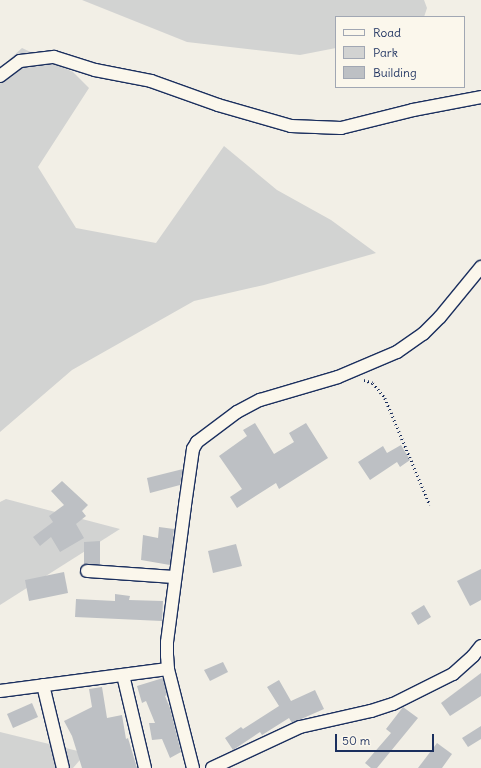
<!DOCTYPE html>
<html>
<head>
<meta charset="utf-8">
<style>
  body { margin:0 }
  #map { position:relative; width:481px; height:768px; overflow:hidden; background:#f2efe6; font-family:Delius,sans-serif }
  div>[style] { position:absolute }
  .green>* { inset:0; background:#d2d3d2 }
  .building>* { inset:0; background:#bdc0c4 }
  .path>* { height:2.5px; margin-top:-1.25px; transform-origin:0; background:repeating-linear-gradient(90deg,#1b2f5e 0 1px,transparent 0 4px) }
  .roads { filter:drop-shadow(1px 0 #1b2f5e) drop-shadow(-1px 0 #1b2f5e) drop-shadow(0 1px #1b2f5e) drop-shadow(0 -1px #1b2f5e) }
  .minor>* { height:12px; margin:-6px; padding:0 6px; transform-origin:6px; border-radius:6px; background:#fbf7ec }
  span { translate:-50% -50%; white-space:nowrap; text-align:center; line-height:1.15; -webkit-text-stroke:4px #fbf7ec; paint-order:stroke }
  .legend { position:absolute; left:335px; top:16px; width:130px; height:72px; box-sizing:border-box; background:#fbf7ec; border:1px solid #a1a7b3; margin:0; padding:5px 7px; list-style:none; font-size:12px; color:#1b2f5e }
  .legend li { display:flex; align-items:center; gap:8px; height:20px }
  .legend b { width:20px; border:1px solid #a1a7b3 }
  .scale { position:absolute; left:335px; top:734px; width:99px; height:18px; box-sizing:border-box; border:2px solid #1b2f5e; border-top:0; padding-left:5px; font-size:12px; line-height:14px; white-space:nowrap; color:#1b2f5e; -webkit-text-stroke:3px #fbf7ec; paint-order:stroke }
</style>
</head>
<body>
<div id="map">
  <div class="green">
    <i style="clip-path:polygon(82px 0,424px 0,427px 8px,424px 17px,336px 17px,336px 48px,300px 55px,187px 42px)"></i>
    <i style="clip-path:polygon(22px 48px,73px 72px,89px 88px,38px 167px,76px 228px,156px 243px,224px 146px,277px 190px,331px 220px,376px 253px,264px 285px,194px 301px,72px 370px,0 432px,0 68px)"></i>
    <i style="clip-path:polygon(6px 499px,120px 529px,0 605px,0 502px)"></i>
    <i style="clip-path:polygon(0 732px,86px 753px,73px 768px,0 768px)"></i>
  </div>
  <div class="building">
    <i style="clip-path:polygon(255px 423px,274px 454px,294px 442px,289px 433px,306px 423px,328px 458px,279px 489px,276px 483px,237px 508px,230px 497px,242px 489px,219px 456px,247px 436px,243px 430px)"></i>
    <i style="clip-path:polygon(401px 445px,410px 460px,400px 467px,397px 462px,370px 480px,358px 462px,383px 446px,387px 453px)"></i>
    <i style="clip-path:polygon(183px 469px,180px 485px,150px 493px,147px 478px)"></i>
    <i style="clip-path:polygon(62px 481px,88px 505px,82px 511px,86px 516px,76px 524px,84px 538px,60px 552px,51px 537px,40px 546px,33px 537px,53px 522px,49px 516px,64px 505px,51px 491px)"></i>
    <i style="clip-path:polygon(159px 527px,174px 529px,170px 565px,141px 560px,143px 535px,158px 538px)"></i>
    <i style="clip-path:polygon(100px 541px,100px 564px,84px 564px,84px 542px)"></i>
    <i style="clip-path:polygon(236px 544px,242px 566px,213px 573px,208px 551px)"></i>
    <i style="clip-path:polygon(481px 569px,481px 600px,470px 606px,457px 581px)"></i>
    <i style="clip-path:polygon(64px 572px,68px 593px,29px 601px,25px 580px)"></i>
    <i style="clip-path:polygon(115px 594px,130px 596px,129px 600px,163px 601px,162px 621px,75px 617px,76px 599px,115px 601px)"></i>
    <i style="clip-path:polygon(424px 605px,431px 617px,418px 625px,411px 613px)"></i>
    <i style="clip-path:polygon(223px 662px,228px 672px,210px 681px,204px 670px)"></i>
    <i style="clip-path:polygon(481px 673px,481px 696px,450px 716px,441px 703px)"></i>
    <i style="clip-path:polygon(163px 678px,167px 695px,165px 696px,170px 708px,181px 752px,170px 758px,162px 739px,152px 740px,149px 723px,155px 723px,146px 701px,142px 703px,137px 686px)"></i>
    <i style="clip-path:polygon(279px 680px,291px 701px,315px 690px,324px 709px,292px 723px,289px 718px,262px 735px,260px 732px,233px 750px,225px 738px,241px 727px,243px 729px,279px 706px,267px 687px)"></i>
    <i style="clip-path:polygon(102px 687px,107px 718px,122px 715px,126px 739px,128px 738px,137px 768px,82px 768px,72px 736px,64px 721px,92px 707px,89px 689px)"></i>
    <i style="clip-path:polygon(32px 703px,38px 717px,13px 728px,7px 714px)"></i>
    <i style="clip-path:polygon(403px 707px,418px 718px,377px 768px,371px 768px,365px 763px,391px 733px,386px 729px)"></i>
    <i style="clip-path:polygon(481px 726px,481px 739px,468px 747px,462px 738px)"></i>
    <i style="clip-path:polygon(437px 743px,452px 754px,442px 768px,418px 768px)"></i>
  </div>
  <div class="path">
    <i style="left:364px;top:380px;width:9px;rotate:18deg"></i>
    <i style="left:373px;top:383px;width:19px;rotate:51deg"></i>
    <i style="left:385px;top:398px;width:116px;rotate:67.2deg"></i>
  </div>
  <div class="roads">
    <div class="minor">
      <i style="left:0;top:76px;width:25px;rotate:-37deg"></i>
      <i style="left:20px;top:61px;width:34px;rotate:-7deg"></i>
      <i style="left:54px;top:57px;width:43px;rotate:17.6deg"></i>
      <i style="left:95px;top:70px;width:57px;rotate:11.1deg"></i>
      <i style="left:151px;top:81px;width:71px;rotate:19.7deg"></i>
      <i style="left:218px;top:105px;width:76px;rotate:16deg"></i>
      <i style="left:291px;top:126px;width:50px;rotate:2.3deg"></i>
      <i style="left:341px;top:128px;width:74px;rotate:-14deg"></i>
      <i style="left:413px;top:110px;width:69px;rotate:-10.8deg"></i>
      <i style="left:87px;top:571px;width:88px;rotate:3.9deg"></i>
      <i style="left:123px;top:675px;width:96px;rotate:76.7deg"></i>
      <i style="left:43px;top:685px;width:85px;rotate:76.5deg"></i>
      <i style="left:0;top:691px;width:169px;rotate:-7.5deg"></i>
      <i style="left:193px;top:768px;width:102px;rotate:-104.2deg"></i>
      <i style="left:168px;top:669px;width:13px;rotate:-94deg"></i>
      <i style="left:167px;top:656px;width:14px;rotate:-90deg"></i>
      <i style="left:167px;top:642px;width:138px;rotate:-82.5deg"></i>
      <i style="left:185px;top:505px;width:57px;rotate:-81.9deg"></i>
      <i style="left:193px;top:449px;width:8px;rotate:-60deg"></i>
      <i style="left:197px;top:442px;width:50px;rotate:-36.9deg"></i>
      <i style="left:237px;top:412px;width:26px;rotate:-28deg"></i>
      <i style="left:260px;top:400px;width:81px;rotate:-16.4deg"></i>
      <i style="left:338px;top:377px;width:64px;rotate:-23deg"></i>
      <i style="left:397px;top:352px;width:32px;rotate:-35deg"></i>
      <i style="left:423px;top:334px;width:24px;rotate:-45deg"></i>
      <i style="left:440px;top:317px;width:65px;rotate:-50.6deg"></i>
      <i style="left:212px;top:768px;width:97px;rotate:-25deg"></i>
      <i style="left:300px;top:727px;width:73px;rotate:-12.7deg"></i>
      <i style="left:371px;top:711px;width:23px;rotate:-18deg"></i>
      <i style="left:393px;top:704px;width:67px;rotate:-26.6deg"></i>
      <i style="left:453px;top:674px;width:27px;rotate:-42deg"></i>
      <i style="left:473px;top:656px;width:13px;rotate:-51deg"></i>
    </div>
  </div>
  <ul class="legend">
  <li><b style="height:5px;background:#fbf7ec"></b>Road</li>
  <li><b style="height:11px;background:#d2d3d2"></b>Park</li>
  <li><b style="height:11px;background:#bdc0c4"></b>Building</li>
  </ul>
  <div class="scale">50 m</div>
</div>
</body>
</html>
